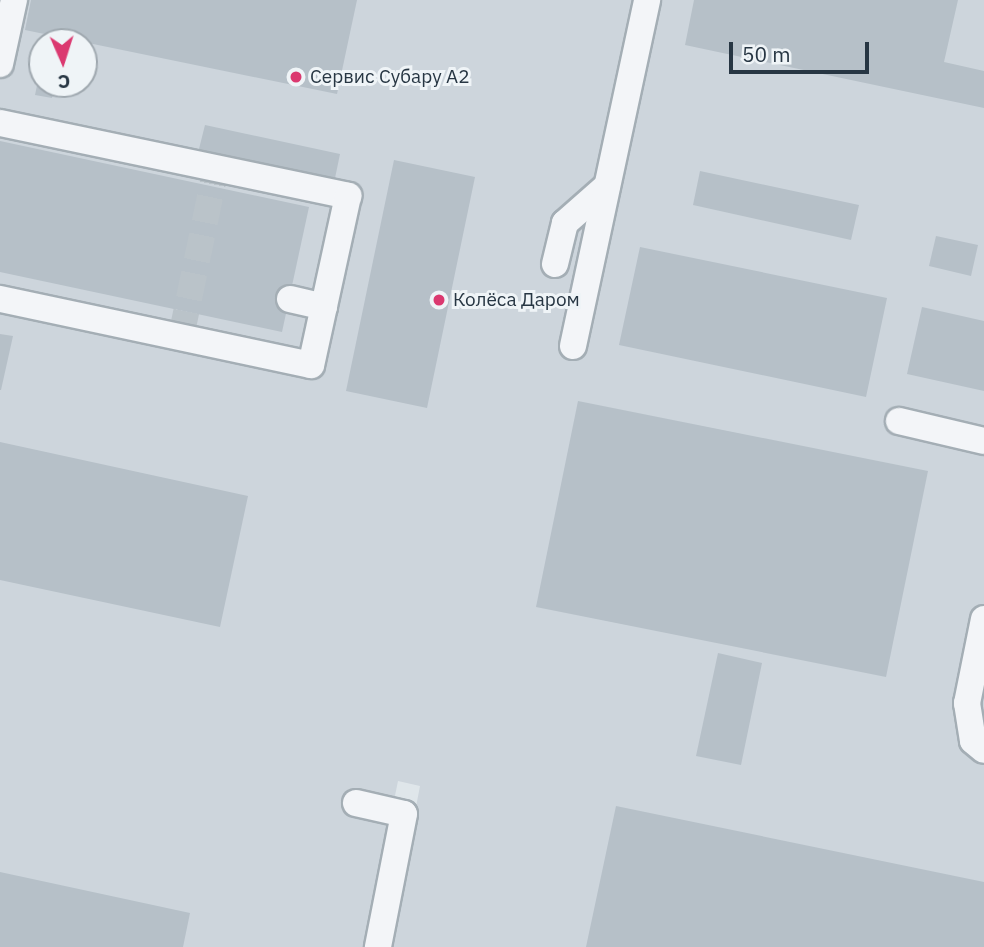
<!DOCTYPE html>
<html>
<head>
<meta charset="utf-8">
<style>
  body { margin:0 }
  #map { position:relative; width:984px; height:947px; overflow:hidden; background:#dfe6ea; font-family:"IBM Plex Sans",sans-serif }
  div>[style] { position:absolute }
  .built>* { inset:0; background:#cdd5dc }
  .building>* { inset:0; background:#b6c0c8 }
  .minor-tunnel>* { height:26px; margin-top:-13px; transform-origin:0; background:repeating-linear-gradient(90deg,#bac3c9 0 26px,transparent 0 39px) }
  .roads { filter:drop-shadow(2px 0 #a4aeb5) drop-shadow(-2px 0 #a4aeb5) drop-shadow(0 2px #a4aeb5) drop-shadow(0 -2px #a4aeb5) }
  .minor>* { height:26px; margin:-13px; padding:0 13px; transform-origin:13px; border-radius:13px; background:#f3f5f8 }
  .dots>* { width:19px; height:19px; translate:-50% -50%; box-sizing:border-box; border:4px solid #eff4f7; border-radius:50% }
  span { translate:-50% -50%; white-space:nowrap; text-align:center; line-height:1.15; -webkit-text-stroke:6px #eff4f7; paint-order:stroke }
  .poi-label { font-size:19px; color:#273643 }
  .left { translate:0 -50%; text-align:left }
  .north { position:absolute; left:28px; top:28px; width:70px; height:70px; box-sizing:border-box; background:#eff4f7; border:2px solid #9fa8af; border-radius:50%; rotate:177deg; font-size:19px; font-weight:700; line-height:28px; text-align:center; color:#273643 }
  .north::after { content:''; display:block; margin:auto; width:24px; height:32px; background:#db3970; clip-path:polygon(50% 0,100% 100%,50% 72%,0 100%) }
  .scale { position:absolute; left:729px; top:42px; width:140px; height:32px; box-sizing:border-box; border:4px solid #273643; border-top:0; padding-left:9px; font-size:21px; line-height:24px; white-space:nowrap; color:#273643; -webkit-text-stroke:5px #eff4f7; paint-order:stroke }
</style>
</head>
<body>
<div id="map">
  <div class="built">
    <i style="clip-path:polygon(evenodd,0 0,984px 0,984px 947px,389px 947px,420px 786px,398px 781px,364px 947px,0 947px,0 0,42px 42px,84px 42px,84px 84px,42px 84px,42px 42px)"></i>
  </div>
  <div class="building">
    <i style="clip-path:polygon(31px 0,357px 0,337px 94px,25px 30px)"></i>
    <i style="clip-path:polygon(694px 0,958px 0,944px 62px,984px 71px,984px 108px,685px 45px)"></i>
    <i style="clip-path:polygon(40px 71px,42px 84px,55px 84px,52px 98px,35px 95px)"></i>
    <i style="clip-path:polygon(205px 125px,340px 154px,334px 183px,198px 153px)"></i>
    <i style="clip-path:polygon(0 141px,309px 207px,282px 332px,0 272px)"></i>
    <i style="clip-path:polygon(394px 160px,475px 177px,427px 408px,346px 391px)"></i>
    <i style="clip-path:polygon(700px 171px,859px 205px,851px 240px,693px 205px)"></i>
    <i style="clip-path:polygon(936px 236px,978px 245px,971px 276px,929px 266px)"></i>
    <i style="clip-path:polygon(640px 247px,887px 298px,866px 397px,619px 345px)"></i>
    <i style="clip-path:polygon(922px 307px,984px 321px,984px 391px,907px 374px)"></i>
    <i style="clip-path:polygon(0 334px,13px 336px,1px 390px,0 390px)"></i>
    <i style="clip-path:polygon(578px 401px,928px 471px,886px 677px,536px 607px)"></i>
    <i style="clip-path:polygon(0 442px,248px 496px,220px 627px,0 580px)"></i>
    <i style="clip-path:polygon(718px 653px,762px 663px,741px 765px,696px 756px)"></i>
    <i style="clip-path:polygon(616px 806px,984px 882px,984px 947px,586px 947px)"></i>
    <i style="clip-path:polygon(0 872px,190px 913px,183px 947px,0 947px)"></i>
  </div>
  <div class="minor-tunnel">
    <i style="left:181px;top:337px;width:173px;rotate:-78.3deg"></i>
  </div>
  <div class="roads">
    <div class="minor">
      <i style="left:0;top:64px;width:66px;rotate:-77.7deg"></i>
      <i style="left:0;top:123px;width:356px;rotate:11.8deg"></i>
      <i style="left:348px;top:196px;width:173px;rotate:102.3deg"></i>
      <i style="left:311px;top:365px;width:318px;rotate:-168deg"></i>
      <i style="left:555px;top:264px;width:42px;rotate:-76.3deg"></i>
      <i style="left:565px;top:223px;width:56px;rotate:-41.4deg"></i>
      <i style="left:290px;top:299px;width:35px;rotate:13deg"></i>
      <i style="left:573px;top:346px;width:354px;rotate:-77.9deg"></i>
      <i style="left:899px;top:421px;width:87px;rotate:13.2deg"></i>
      <i style="left:984px;top:619px;width:86px;rotate:101.4deg"></i>
      <i style="left:967px;top:703px;width:38px;rotate:81deg"></i>
      <i style="left:973px;top:741px;width:14px;rotate:39deg"></i>
      <i style="left:356px;top:803px;width:49px;rotate:12.9deg"></i>
      <i style="left:404px;top:814px;width:136px;rotate:101.1deg"></i>
    </div>
  </div>
  <div class="dots">
    <i style="left:296px;top:77px;background:#db3970"></i>
    <i style="left:439px;top:300px;background:#db3970"></i>
  </div>
  <div class="poi-label">
    <span class="left" style="left:310px;top:77px">Сервис Субару А2</span>
    <span class="left" style="left:453px;top:300px">Колёса Даром</span>
  </div>
  <div class="north">С</div>
  <div class="scale">50 m</div>
</div>
</body>
</html>
